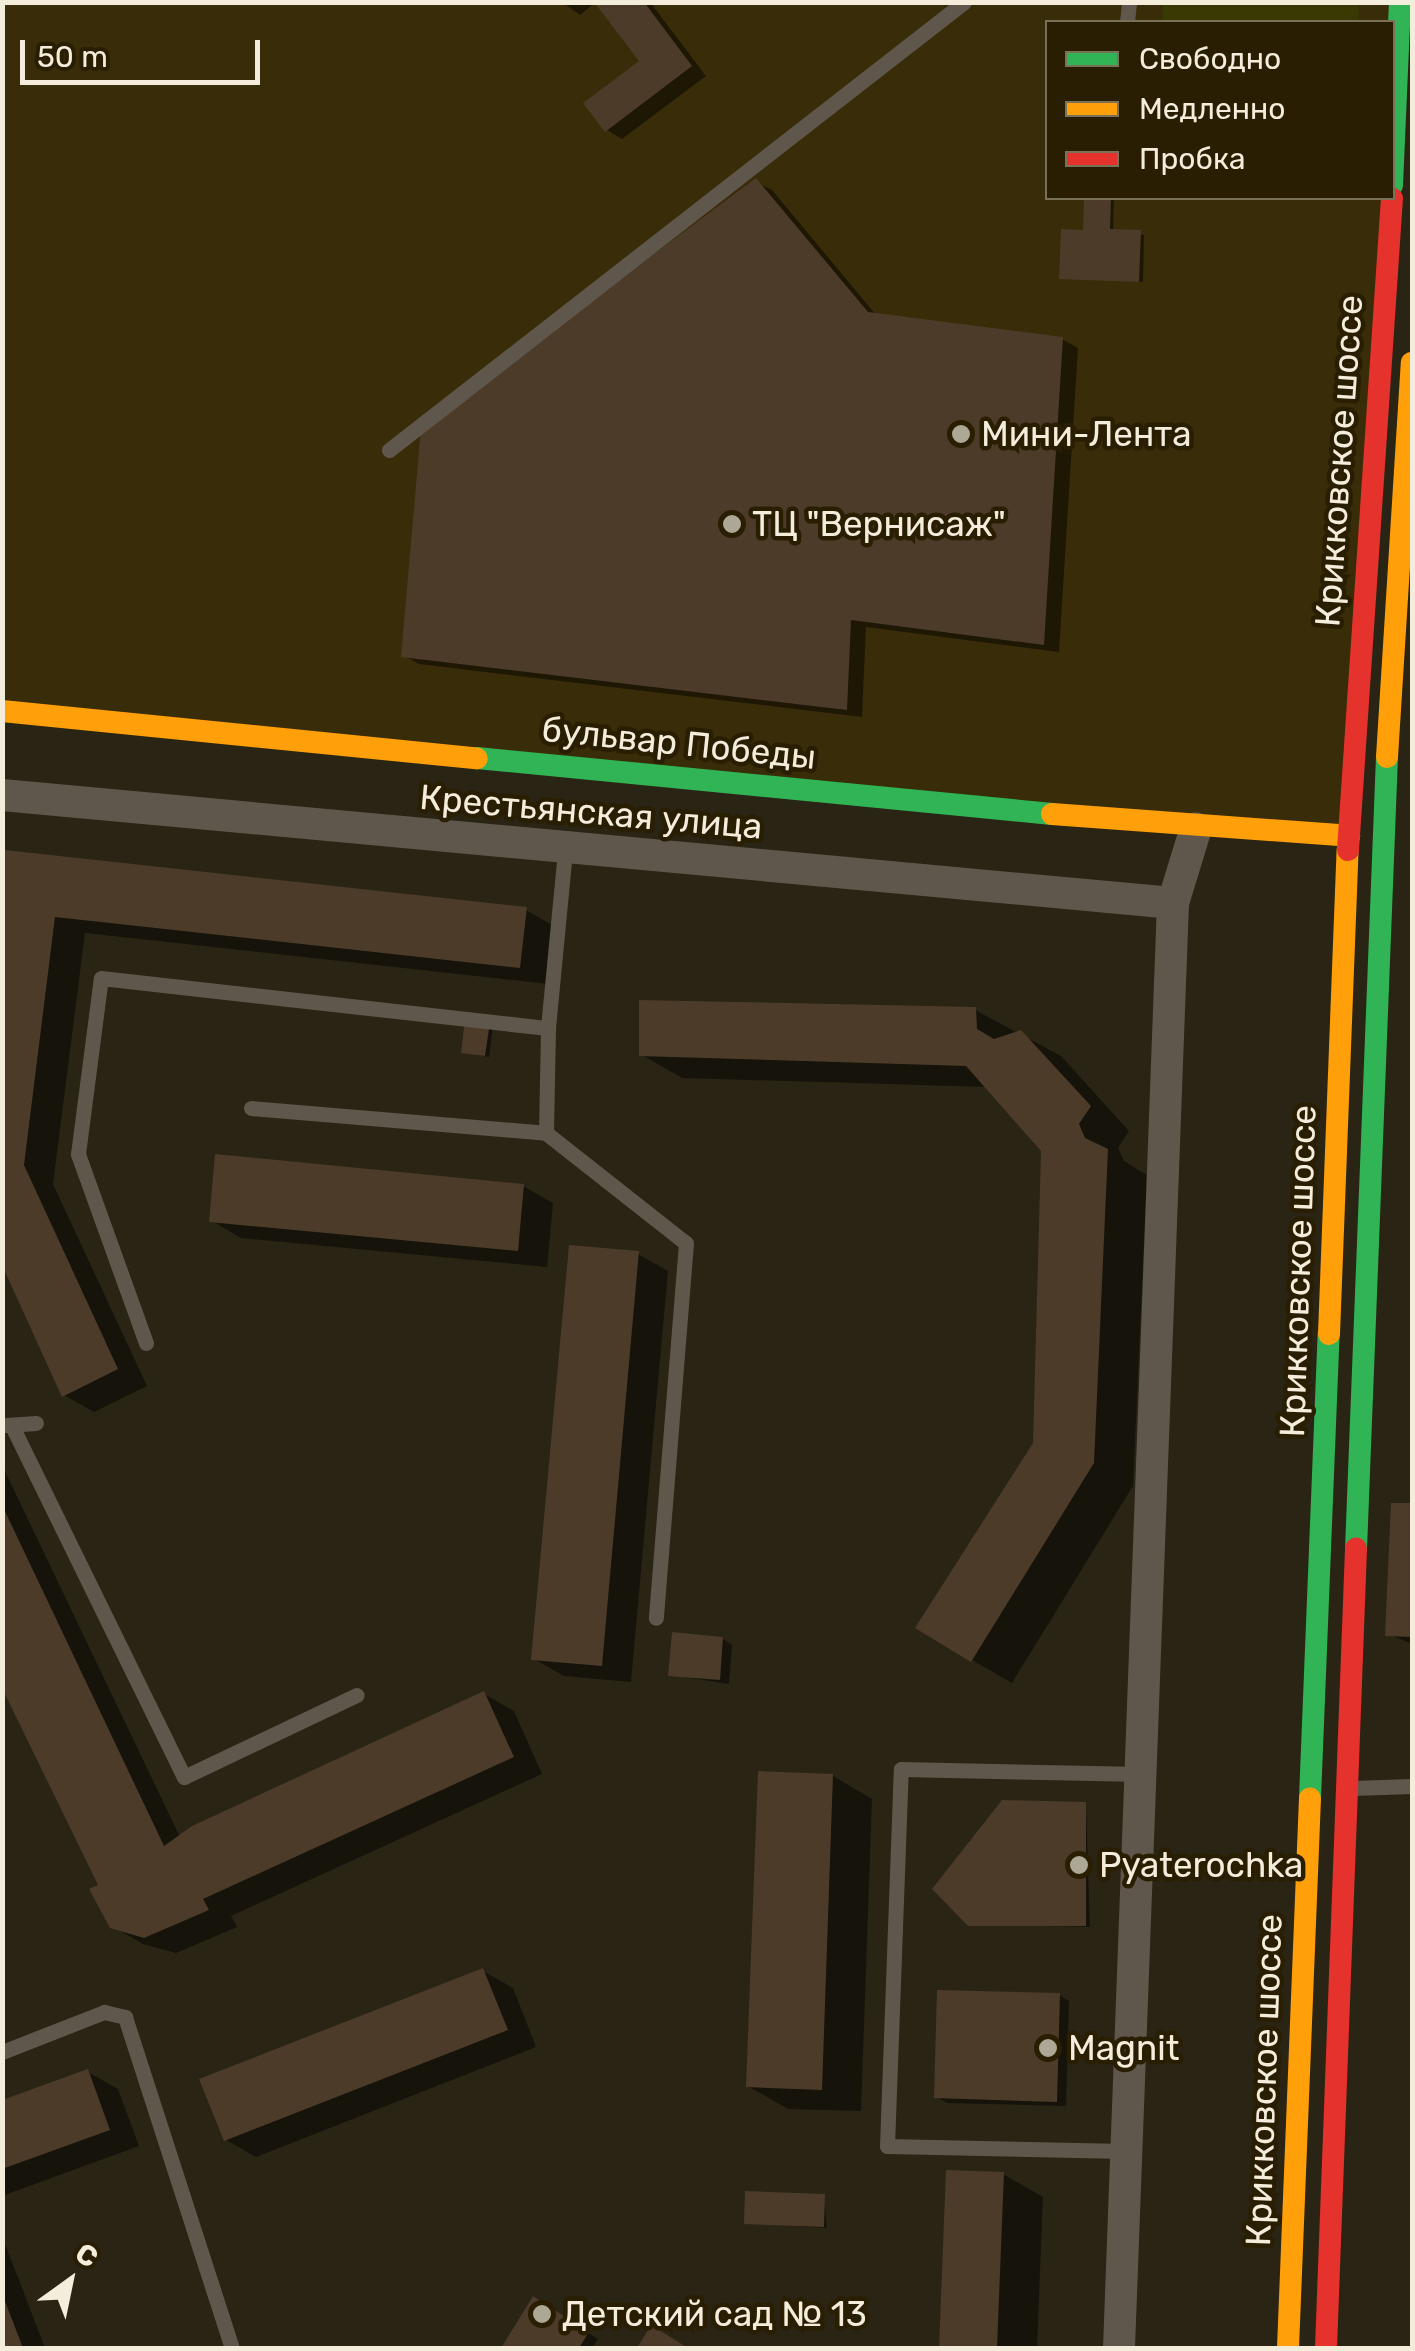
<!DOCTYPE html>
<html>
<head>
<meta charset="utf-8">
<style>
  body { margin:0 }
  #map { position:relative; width:1415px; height:2351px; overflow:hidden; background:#2a2414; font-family:Rubik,sans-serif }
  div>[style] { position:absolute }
  .built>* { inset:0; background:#392c08 }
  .green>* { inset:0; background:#393903 }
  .shadow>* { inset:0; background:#0007 }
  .building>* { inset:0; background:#4c3b29 }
  .lane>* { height:15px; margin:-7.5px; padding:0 7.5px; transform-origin:7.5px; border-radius:7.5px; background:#5f574b }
  .street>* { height:32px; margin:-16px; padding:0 16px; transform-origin:16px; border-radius:16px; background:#5f574b }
  .fast>* { height:22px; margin:-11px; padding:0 11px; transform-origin:11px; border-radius:11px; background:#30b455 }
  .slow>* { height:22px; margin:-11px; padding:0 11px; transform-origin:11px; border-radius:11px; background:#ff9f0a }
  .jam>* { height:22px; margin:-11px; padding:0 11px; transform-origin:11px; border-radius:11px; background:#e5322d }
  .dots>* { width:28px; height:28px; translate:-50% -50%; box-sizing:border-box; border:5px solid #291e02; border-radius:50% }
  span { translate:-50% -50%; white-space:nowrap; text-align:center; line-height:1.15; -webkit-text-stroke:9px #291e02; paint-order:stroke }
  .poi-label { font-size:35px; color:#f4eddc }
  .left { translate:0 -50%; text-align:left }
  .street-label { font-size:35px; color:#f4eddc }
  .frame { position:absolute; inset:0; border:5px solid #f4eddc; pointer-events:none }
  .legend { position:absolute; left:1045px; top:20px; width:350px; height:180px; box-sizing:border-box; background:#291e02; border:2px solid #7a7159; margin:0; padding:12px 18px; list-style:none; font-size:30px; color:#f4eddc }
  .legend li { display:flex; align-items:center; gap:20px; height:50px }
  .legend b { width:50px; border:2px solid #7a7159 }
  .north { position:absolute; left:20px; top:2231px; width:100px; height:100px; -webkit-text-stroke:8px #291e02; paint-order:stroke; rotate:33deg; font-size:28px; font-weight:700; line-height:40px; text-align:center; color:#f4eddc }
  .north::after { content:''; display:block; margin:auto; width:35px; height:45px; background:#f4eddc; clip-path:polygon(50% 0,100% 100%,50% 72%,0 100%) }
  .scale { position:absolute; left:20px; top:40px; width:240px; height:45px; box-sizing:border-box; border:5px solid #f4eddc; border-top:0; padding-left:12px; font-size:30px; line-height:35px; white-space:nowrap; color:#f4eddc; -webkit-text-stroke:8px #291e02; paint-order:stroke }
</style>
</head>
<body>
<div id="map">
  <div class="built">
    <i style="clip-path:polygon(2px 3px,1400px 3px,1392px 22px,1048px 22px,1048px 198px,1388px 198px,1349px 836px,3px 710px)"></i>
  </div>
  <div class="green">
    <i style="clip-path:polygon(1163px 3px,1163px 2px,1359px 3px,1358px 22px,1162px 22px)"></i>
  </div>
  <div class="shadow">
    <i style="clip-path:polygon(562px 2px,596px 2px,580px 15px)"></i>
    <i style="clip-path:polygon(597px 2px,650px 2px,706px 76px,622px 139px,607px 130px,642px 61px)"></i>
    <i style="clip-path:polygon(756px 182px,772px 190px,877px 316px,1062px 339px,1078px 348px,1059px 652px,866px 627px,862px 717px,419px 664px,403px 655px)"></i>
    <i style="clip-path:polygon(1087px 198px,1114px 198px,1113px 232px,1144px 235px,1143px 282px,1062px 278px,1086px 233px)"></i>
    <i style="clip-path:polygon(7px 853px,526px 910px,556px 927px,549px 984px,85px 933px,53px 1184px,147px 1386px,94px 1412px,64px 1395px,2px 1259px)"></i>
    <i style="clip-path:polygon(975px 1010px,1061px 1056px,1129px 1131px,1118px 1148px,1124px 1161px,1147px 1175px,1133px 1486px,1012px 1683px,972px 1660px,1036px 1444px,1044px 1150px,988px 1087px,682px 1078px,642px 1055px)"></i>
    <i style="clip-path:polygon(467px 1021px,493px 1026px,489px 1057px,463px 1052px)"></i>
    <i style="clip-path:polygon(523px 1186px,553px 1203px,547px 1267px,241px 1238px,212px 1221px)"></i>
    <i style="clip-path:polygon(638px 1254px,668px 1271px,631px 1682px,564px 1676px,534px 1659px)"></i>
    <i style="clip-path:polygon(2px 1465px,180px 1837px,484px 1694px,514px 1711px,542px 1774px,231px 1916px,237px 1927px,176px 1953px,143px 1944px,112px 1926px,101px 1887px,2px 1680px)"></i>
    <i style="clip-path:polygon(1393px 1505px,1412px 1506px,1412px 1644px,1388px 1634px)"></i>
    <i style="clip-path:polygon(723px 1639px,732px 1645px,729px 1684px,671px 1675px)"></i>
    <i style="clip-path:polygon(833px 1776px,872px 1799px,861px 2111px,788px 2109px,748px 2086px)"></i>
    <i style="clip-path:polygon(1086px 1805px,1090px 1927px,970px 1924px)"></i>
    <i style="clip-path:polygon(483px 1971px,513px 1988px,536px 2047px,256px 2157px,226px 2140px)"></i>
    <i style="clip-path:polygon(1059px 1995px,1069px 2001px,1066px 2106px,947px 2103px,937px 2097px)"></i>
    <i style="clip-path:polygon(88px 2072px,118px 2089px,139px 2146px,2px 2196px,2px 2103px)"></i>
    <i style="clip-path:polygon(948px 2173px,1003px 2174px,1043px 2197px,1037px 2348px,942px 2348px)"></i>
    <i style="clip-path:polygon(824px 2197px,827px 2228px,747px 2223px)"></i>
    <i style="clip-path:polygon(2px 2236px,45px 2348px,2px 2348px)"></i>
    <i style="clip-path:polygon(534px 2300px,598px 2339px,592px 2348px,504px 2348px)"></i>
  </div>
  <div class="building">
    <i style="clip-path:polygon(594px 2px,644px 2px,692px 66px,605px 132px,583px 103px,639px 61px)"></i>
    <i style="clip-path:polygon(756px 178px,868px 312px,1063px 337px,1044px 645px,851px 620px,847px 710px,401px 657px,421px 428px)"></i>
    <i style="clip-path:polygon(1084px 198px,1111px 198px,1110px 229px,1141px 230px,1139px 282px,1059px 279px,1061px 229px,1083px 230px)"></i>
    <i style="clip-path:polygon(5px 850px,527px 907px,520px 968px,55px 917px,24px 1165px,118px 1369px,62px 1397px,2px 1265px)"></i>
    <i style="clip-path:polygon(639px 1000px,976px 1007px,977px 1029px,994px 1039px,1021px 1030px,1091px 1106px,1079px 1124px,1085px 1138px,1108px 1149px,1094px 1463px,971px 1662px,915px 1628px,1033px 1443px,1041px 1151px,966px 1066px,639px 1056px)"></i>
    <i style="clip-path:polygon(465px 1018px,490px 1021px,485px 1056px,461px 1053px)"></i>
    <i style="clip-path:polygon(215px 1154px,524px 1184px,518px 1251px,209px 1222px)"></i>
    <i style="clip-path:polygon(569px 1245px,639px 1251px,602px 1666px,531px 1660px)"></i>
    <i style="clip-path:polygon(1391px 1503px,1412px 1503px,1412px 1637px,1385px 1636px)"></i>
    <i style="clip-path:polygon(2px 1505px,164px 1846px,192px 1826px,484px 1691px,514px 1757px,203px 1899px,209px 1910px,144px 1938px,110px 1928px,89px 1889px,98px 1885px,2px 1688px)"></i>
    <i style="clip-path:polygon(672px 1632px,723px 1637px,720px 1680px,668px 1676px)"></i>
    <i style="clip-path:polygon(758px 1771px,833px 1774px,822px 2090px,746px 2087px)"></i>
    <i style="clip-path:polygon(1002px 1800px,1086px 1802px,1086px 1926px,968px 1926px,932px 1889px)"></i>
    <i style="clip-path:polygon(483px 1968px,508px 2030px,224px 2141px,199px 2079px)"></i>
    <i style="clip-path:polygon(937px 1990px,1060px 1993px,1057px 2102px,934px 2098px)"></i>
    <i style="clip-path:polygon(88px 2069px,110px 2130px,2px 2169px,2px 2100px)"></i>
    <i style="clip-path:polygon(946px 2170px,1004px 2172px,997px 2348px,939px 2348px)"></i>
    <i style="clip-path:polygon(745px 2191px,825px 2194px,824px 2227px,744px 2224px)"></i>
    <i style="clip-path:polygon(2px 2296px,3px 2296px,23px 2348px,2px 2348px)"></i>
    <i style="clip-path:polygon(533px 2296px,589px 2332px,579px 2348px,501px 2348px)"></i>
    <i style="clip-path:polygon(651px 2325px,688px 2348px,637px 2348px)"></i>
  </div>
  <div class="lane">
    <i style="left:1127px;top:22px;width:20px;rotate:-84deg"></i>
    <i style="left:389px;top:450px;width:729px;rotate:-37.92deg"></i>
    <i style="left:565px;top:851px;width:178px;rotate:95.5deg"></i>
    <i style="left:548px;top:1028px;width:105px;rotate:91.1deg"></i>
    <i style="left:546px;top:1133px;width:178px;rotate:38.2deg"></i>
    <i style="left:686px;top:1243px;width:376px;rotate:94.6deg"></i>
    <i style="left:251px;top:1108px;width:296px;rotate:4.8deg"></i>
    <i style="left:146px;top:1343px;width:201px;rotate:-109.8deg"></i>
    <i style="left:78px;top:1154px;width:177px;rotate:-82.6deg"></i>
    <i style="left:101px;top:978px;width:450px;rotate:6.4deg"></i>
    <i style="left:6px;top:1425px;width:30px;rotate:-4deg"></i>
    <i style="left:12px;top:1426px;width:391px;rotate:63.9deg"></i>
    <i style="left:184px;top:1777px;width:191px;rotate:-25.4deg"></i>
    <i style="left:1352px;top:1788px;width:60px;rotate:-1.9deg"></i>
    <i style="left:2px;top:2052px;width:110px;rotate:-21.4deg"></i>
    <i style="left:104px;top:2012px;width:22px;rotate:13deg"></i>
    <i style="left:125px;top:2017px;width:348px;rotate:72.1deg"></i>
    <i style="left:1126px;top:2151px;width:239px;rotate:-178.8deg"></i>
    <i style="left:887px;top:2146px;width:377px;rotate:-87.9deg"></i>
    <i style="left:901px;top:1769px;width:243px;rotate:1.2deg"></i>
  </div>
  <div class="street">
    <i style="left:2px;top:795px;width:1176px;rotate:5.27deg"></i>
    <i style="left:1119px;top:2348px;width:1446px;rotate:-87.86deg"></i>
    <i style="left:1173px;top:903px;width:78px;rotate:-73deg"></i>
  </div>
  <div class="fast">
    <i style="left:1392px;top:185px;width:183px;rotate:-87.5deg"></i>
    <i style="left:477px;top:758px;width:578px;rotate:5.56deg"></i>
    <i style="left:1356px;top:1549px;width:793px;rotate:-87.76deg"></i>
    <i style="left:1310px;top:1798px;width:464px;rotate:-87.7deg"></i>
  </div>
  <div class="slow">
    <i style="left:2px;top:711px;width:477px;rotate:5.7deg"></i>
    <i style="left:1387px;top:757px;width:395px;rotate:-86.4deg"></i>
    <i style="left:1052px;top:814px;width:298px;rotate:4.2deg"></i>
    <i style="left:1329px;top:1334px;width:484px;rotate:-87.8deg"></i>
    <i style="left:1288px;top:2348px;width:550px;rotate:-87.71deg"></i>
  </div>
  <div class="jam">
    <i style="left:1348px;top:850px;width:653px;rotate:-86.14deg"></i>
    <i style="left:1326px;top:2348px;width:800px;rotate:-87.85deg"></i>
  </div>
  <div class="dots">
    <i style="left:961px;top:434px;background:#ada796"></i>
    <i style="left:732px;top:524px;background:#ada796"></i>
    <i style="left:1079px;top:1865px;background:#ada796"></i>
    <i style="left:1048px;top:2048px;background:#ada796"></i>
    <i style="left:542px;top:2314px;background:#ada796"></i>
  </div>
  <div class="poi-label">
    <span class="left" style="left:981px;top:434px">Мини-Лента</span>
    <span class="left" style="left:752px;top:524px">ТЦ "Вернисаж"</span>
    <span class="left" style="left:1099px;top:1865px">Pyaterochka</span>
    <span class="left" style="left:1068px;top:2048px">Magnit</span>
    <span class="left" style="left:562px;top:2314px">Детский сад № 13</span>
  </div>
  <div class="street-label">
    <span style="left:1339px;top:461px;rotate:-86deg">Крикковское шоссе</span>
    <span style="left:679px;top:743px;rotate:6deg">бульвар Победы</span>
    <span style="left:591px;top:812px;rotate:5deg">Крестьянская улица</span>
    <span style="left:1298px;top:1271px;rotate:-88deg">Крикковское шоссе</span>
    <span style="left:1264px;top:2080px;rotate:-88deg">Крикковское шоссе</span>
  </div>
  <div class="frame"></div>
  <ul class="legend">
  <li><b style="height:12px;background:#30b455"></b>Свободно</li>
  <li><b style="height:12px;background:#ff9f0a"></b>Медленно</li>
  <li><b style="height:12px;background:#e5322d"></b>Пробка</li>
  </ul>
  <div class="north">С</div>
  <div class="scale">50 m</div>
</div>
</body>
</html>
